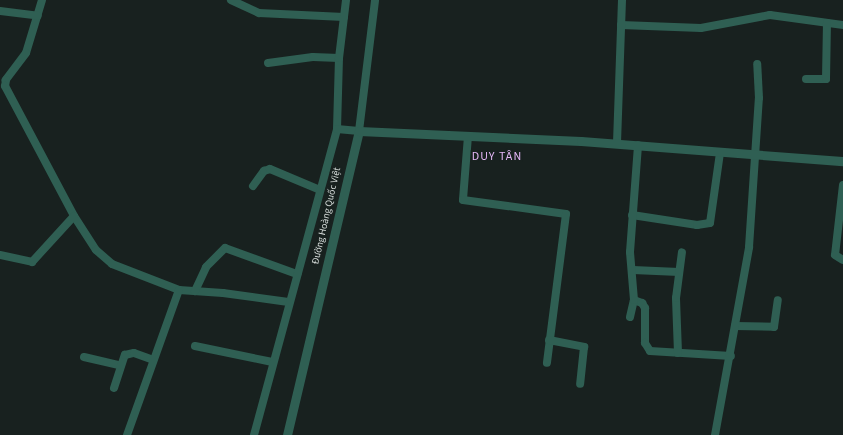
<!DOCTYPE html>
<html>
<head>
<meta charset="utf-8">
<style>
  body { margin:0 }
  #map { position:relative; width:843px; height:435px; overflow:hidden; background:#18211f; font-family:"Source Sans 3",sans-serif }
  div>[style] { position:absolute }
  .minor>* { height:8px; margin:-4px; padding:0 4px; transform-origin:4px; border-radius:4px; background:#2f5f53 }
  .tertiary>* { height:9px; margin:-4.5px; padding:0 4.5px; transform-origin:4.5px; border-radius:4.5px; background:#2f5f53 }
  span { translate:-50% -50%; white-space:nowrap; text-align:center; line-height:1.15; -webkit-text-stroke:4px #18211f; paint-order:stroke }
  .street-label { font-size:10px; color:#d4dad8 }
  .quarter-label { font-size:12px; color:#e5b7f7; letter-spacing:1px }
</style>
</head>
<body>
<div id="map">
  <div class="minor">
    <i style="left:42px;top:0;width:55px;rotate:106.8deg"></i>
    <i style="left:26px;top:53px;width:34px;rotate:127deg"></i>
    <i style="left:6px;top:80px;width:6px;rotate:99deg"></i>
    <i style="left:5px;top:86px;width:147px;rotate:62deg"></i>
    <i style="left:74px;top:216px;width:40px;rotate:57.1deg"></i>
    <i style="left:96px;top:250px;width:21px;rotate:41deg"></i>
    <i style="left:112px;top:264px;width:72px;rotate:21.2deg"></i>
    <i style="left:179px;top:290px;width:44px;rotate:3.9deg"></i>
    <i style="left:223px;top:293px;width:66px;rotate:7.9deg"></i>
    <i style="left:231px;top:0;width:31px;rotate:25deg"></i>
    <i style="left:259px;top:13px;width:85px;rotate:2.7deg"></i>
    <i style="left:0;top:11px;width:38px;rotate:7deg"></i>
    <i style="left:621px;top:25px;width:80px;rotate:2.1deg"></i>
    <i style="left:701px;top:28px;width:70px;rotate:-10.7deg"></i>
    <i style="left:770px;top:15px;width:74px;rotate:7.8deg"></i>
    <i style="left:268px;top:63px;width:45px;rotate:-7.6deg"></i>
    <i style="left:313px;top:57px;width:26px;rotate:2deg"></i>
    <i style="left:806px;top:79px;width:20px"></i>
    <i style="left:826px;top:79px;width:56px;rotate:-89deg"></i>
    <i style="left:337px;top:129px;width:71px;rotate:-88.4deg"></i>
    <i style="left:339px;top:58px;width:58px;rotate:-83.1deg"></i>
    <i style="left:468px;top:136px;width:64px;rotate:94.5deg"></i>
    <i style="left:463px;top:200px;width:104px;rotate:7.7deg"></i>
    <i style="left:566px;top:214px;width:150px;rotate:97.3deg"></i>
    <i style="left:617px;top:143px;width:143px;rotate:-88deg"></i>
    <i style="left:843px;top:185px;width:70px;rotate:96.5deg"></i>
    <i style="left:835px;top:255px;width:9px;rotate:32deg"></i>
    <i style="left:253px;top:186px;width:19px;rotate:-54deg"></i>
    <i style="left:264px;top:171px;width:6px;rotate:-18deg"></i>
    <i style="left:270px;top:169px;width:54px;rotate:22.8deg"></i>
    <i style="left:632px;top:215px;width:66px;rotate:8.7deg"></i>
    <i style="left:697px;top:225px;width:13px;rotate:-9deg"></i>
    <i style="left:710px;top:223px;width:71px;rotate:-81.9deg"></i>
    <i style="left:0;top:255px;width:33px;rotate:12deg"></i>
    <i style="left:32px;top:262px;width:62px;rotate:-47.6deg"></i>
    <i style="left:633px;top:270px;width:46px;rotate:2.5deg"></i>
    <i style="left:195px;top:291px;width:26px;rotate:-65deg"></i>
    <i style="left:206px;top:267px;width:27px;rotate:-45deg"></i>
    <i style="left:225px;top:248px;width:77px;rotate:19.9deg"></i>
    <i style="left:634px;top:300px;width:9px;rotate:21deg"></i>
    <i style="left:642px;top:303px;width:6px;rotate:59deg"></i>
    <i style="left:645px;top:308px;width:35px;rotate:90deg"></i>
    <i style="left:645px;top:343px;width:9px;rotate:58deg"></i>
    <i style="left:650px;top:351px;width:81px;rotate:3.5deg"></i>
    <i style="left:630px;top:317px;width:17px;rotate:-77deg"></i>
    <i style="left:634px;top:300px;width:48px;rotate:-94.8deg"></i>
    <i style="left:630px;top:252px;width:107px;rotate:-85.7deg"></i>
    <i style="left:735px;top:326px;width:39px;rotate:1deg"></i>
    <i style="left:774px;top:327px;width:27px;rotate:-82deg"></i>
    <i style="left:549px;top:340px;width:36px;rotate:11deg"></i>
    <i style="left:584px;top:347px;width:37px;rotate:96deg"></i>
    <i style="left:195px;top:346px;width:79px;rotate:11.7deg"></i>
    <i style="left:678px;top:353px;width:55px;rotate:-92.1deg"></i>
    <i style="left:676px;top:298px;width:46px;rotate:-82.6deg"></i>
    <i style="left:84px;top:357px;width:37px;rotate:13deg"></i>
    <i style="left:114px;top:388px;width:35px;rotate:-72deg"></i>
    <i style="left:125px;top:355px;width:9px;rotate:-13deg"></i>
    <i style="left:134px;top:353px;width:20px;rotate:20deg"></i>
    <i style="left:127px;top:435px;width:154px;rotate:-70.3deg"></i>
    <i style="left:254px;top:435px;width:317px;rotate:-74.8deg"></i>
    <i style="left:337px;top:129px;width:22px;rotate:5deg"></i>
    <i style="left:359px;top:131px;width:132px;rotate:-83deg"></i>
    <i style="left:715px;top:435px;width:191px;rotate:-79.7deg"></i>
    <i style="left:749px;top:247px;width:149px;rotate:-86.2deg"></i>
    <i style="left:759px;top:98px;width:34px;rotate:-93deg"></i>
  </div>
  <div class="tertiary">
    <i style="left:287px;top:435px;width:312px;rotate:-76.7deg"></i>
    <i style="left:359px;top:131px;width:222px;rotate:2.6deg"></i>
    <i style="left:581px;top:141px;width:263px;rotate:4.4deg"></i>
  </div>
  <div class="street-label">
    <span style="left:327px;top:216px;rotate:-77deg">Đường Hoàng Quốc Việt</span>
  </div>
  <div class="quarter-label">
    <span style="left:497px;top:157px">DUY TÂN</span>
  </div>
</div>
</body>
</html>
